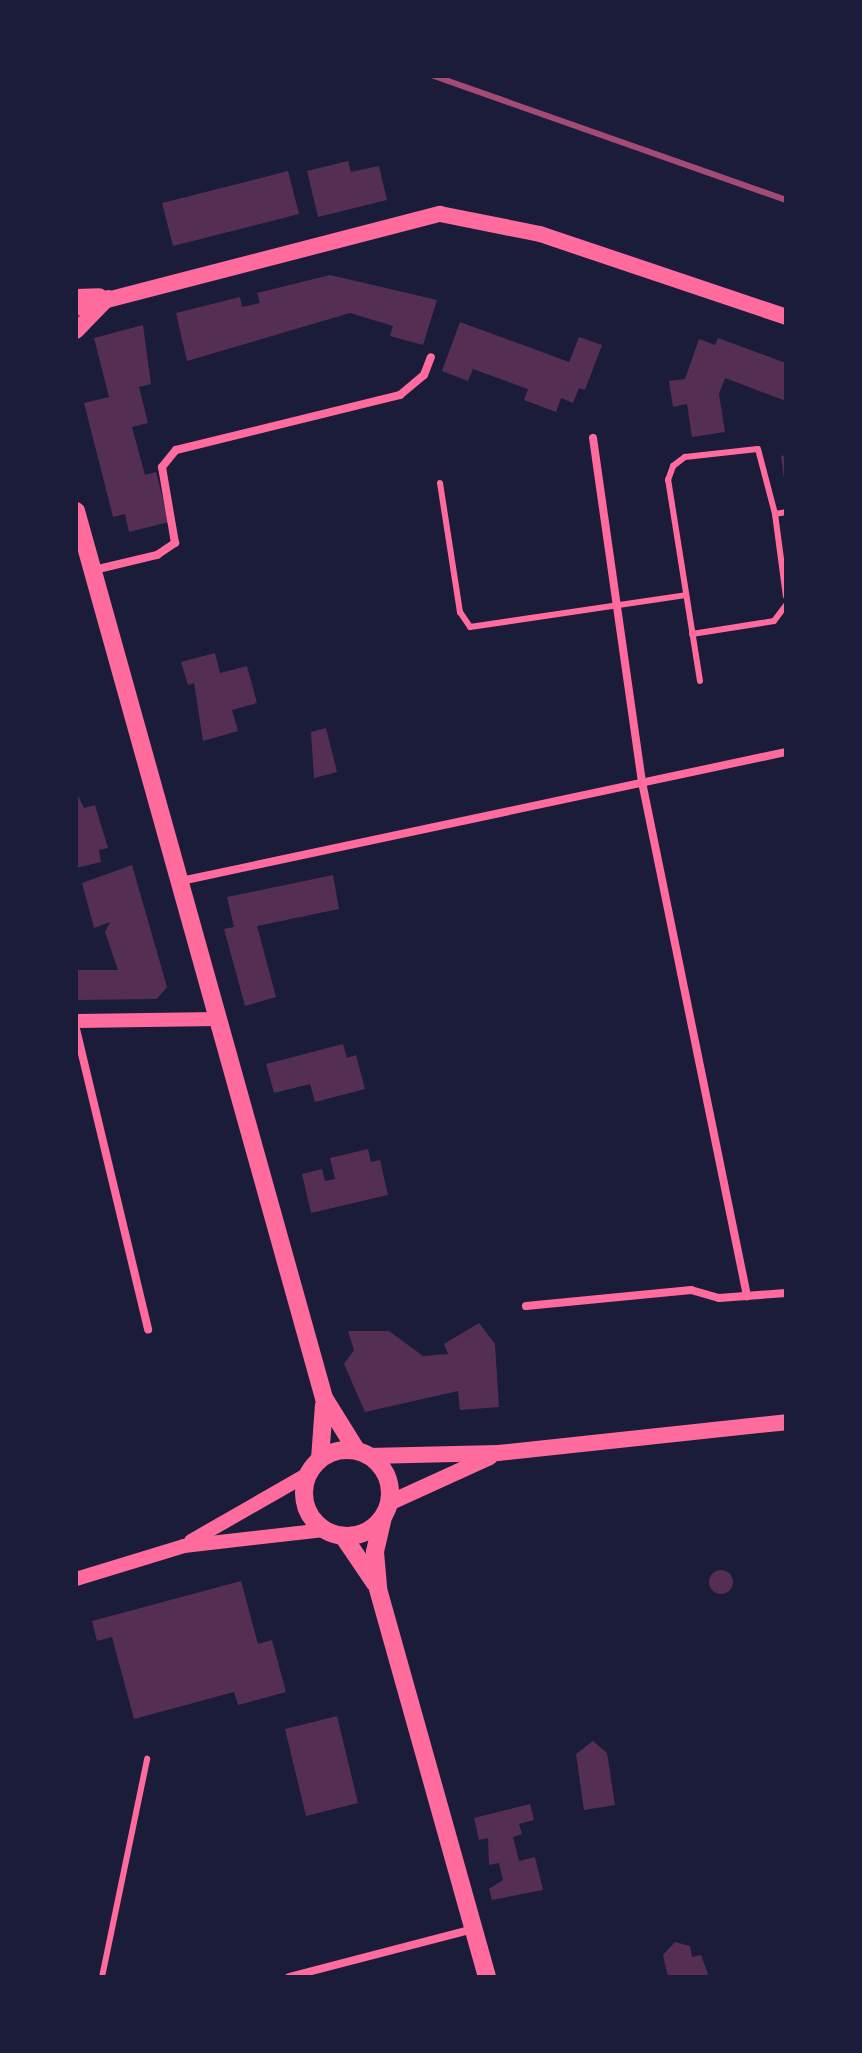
<!DOCTYPE html>
<html>
<head>
<meta charset="utf-8">
<style>
  body { margin:0 }
  #map { position:relative; width:862px; height:2053px; overflow:hidden; background:#1b1b3a; font-family:"Archivo Narrow",sans-serif }
  div>[style] { position:absolute }
  .building>* { inset:0; background:#542f53 }
  .round { border-radius:50% }
  .service>* { height:6px; margin:-3px; padding:0 3px; transform-origin:3px; border-radius:3px; background:#ff6b9d }
  .minor>* { height:8px; margin:-4px; padding:0 4px; transform-origin:4px; border-radius:4px; background:#ff6b9d }
  .tertiary>* { height:14px; margin:-7px; padding:0 7px; transform-origin:7px; border-radius:7px; background:#ff6b9d }
  .secondary>* { height:16px; margin:-8px; padding:0 8px; transform-origin:8px; border-radius:8px; background:#ff6b9d }
  .primary>* { height:18px; margin:-9px; padding:0 9px; transform-origin:9px; border-radius:9px; background:#ff6b9d }
  .primary>.ring { margin:-9px; padding:0; box-sizing:content-box; background:none; border:18px solid #ff6b9d; border-radius:50% }
  .rail>* { height:6px; margin:-3px; padding:0 3px; transform-origin:3px; border-radius:3px; background:#a44b75 }
  span { translate:-50% -50%; white-space:nowrap; text-align:center; line-height:1.15; -webkit-text-stroke:7px #1b1b3a; paint-order:stroke }
  .frame { position:absolute; inset:0; border:78px solid #1b1b3a; pointer-events:none }
</style>
</head>
<body>
<div id="map">
  <div class="building">
    <i style="clip-path:polygon(348px 161px,351px 172px,379px 166px,387px 200px,318px 217px,307px 171px)"></i>
    <i style="clip-path:polygon(288px 171px,299px 214px,173px 246px,162px 203px)"></i>
    <i style="clip-path:polygon(330px 275px,437px 300px,423px 345px,390px 336px,393px 326px,350px 313px,187px 361px,176px 313px,240px 297px,242px 307px,260px 303px,257px 293px)"></i>
    <i style="clip-path:polygon(460px 322px,569px 362px,579px 337px,602px 345px,585px 390px,579px 388px,573px 403px,561px 398px,556px 412px,524px 400px,528px 389px,473px 369px,468px 381px,442px 371px)"></i>
    <i style="clip-path:polygon(143px 325px,151px 384px,139px 387px,148px 423px,132px 427px,145px 475px,156px 472px,169px 522px,129px 532px,125px 514px,113px 517px,84px 403px,109px 397px,94px 338px)"></i>
    <i style="clip-path:polygon(718px 338px,786px 363px,786px 401px,725px 378px,719px 394px,725px 432px,692px 437px,687px 404px,673px 407px,669px 381px,685px 379px,699px 339px,715px 345px)"></i>
    <i style="clip-path:polygon(786px 455px,786px 478px,784px 479px,781px 456px)"></i>
    <i style="clip-path:polygon(215px 653px,220px 673px,247px 666px,257px 703px,232px 710px,238px 731px,203px 741px,194px 683px,188px 685px,181px 662px)"></i>
    <i style="clip-path:polygon(326px 728px,337px 772px,314px 778px,311px 732px)"></i>
    <i style="clip-path:polygon(76px 792px,84px 808px,95px 805px,108px 848px,99px 850px,101px 862px,76px 868px)"></i>
    <i style="clip-path:polygon(132px 865px,167px 987px,157px 999px,76px 1000px,76px 970px,118px 970px,105px 932px,110px 922px,94px 928px,82px 883px)"></i>
    <i style="clip-path:polygon(333px 875px,339px 909px,257px 926px,276px 997px,245px 1006px,224px 929px,234px 927px,227px 897px)"></i>
    <i style="clip-path:polygon(343px 1044px,347px 1058px,356px 1055px,365px 1089px,315px 1102px,310px 1084px,274px 1093px,266px 1064px)"></i>
    <i style="clip-path:polygon(368px 1149px,371px 1162px,380px 1160px,388px 1195px,311px 1213px,302px 1174px,322px 1169px,325px 1181px,335px 1179px,330px 1158px)"></i>
    <i style="clip-path:polygon(479px 1323px,495px 1344px,499px 1407px,460px 1410px,458px 1391px,365px 1412px,344px 1364px,354px 1350px,348px 1331px,389px 1331px,423px 1356px,448px 1354px,444px 1344px)"></i>
    <i class="round" style="left:709px;top:1570px;width:24px;height:24px"></i>
    <i style="clip-path:polygon(241px 1581px,258px 1644px,272px 1640px,286px 1692px,238px 1705px,234px 1692px,134px 1719px,112px 1637px,97px 1641px,92px 1621px)"></i>
    <i style="clip-path:polygon(337px 1716px,358px 1803px,306px 1816px,285px 1729px)"></i>
    <i style="clip-path:polygon(593px 1741px,607px 1753px,615px 1805px,584px 1810px,576px 1754px)"></i>
    <i style="clip-path:polygon(530px 1804px,534px 1820px,519px 1824px,522px 1834px,513px 1837px,519px 1861px,535px 1857px,543px 1890px,492px 1900px,489px 1889px,503px 1880px,499px 1863px,489px 1865px,488px 1838px,479px 1840px,474px 1818px)"></i>
    <i style="clip-path:polygon(675px 1942px,690px 1946px,692px 1957px,701px 1955px,709px 1977px,668px 1977px,663px 1955px)"></i>
  </div>
  <div class="service">
    <i style="left:440px;top:483px;width:131px;rotate:81.2deg"></i>
    <i style="left:460px;top:612px;width:18px;rotate:56deg"></i>
    <i style="left:470px;top:627px;width:218px;rotate:-8.4deg"></i>
    <i style="left:775px;top:514px;width:83px;rotate:82.4deg"></i>
    <i style="left:692px;top:634px;width:83px;rotate:-9deg"></i>
    <i style="left:774px;top:621px;width:20px;rotate:-53deg"></i>
    <i style="left:700px;top:681px;width:204px;rotate:-99deg"></i>
    <i style="left:668px;top:480px;width:15px;rotate:-70deg"></i>
    <i style="left:673px;top:466px;width:15px;rotate:-37deg"></i>
    <i style="left:685px;top:457px;width:73px;rotate:-6.3deg"></i>
    <i style="left:758px;top:449px;width:67px;rotate:75.3deg"></i>
    <i style="left:775px;top:514px;width:11px;rotate:-10deg"></i>
    <i style="left:102px;top:1977px;width:223px;rotate:-78.3deg"></i>
  </div>
  <div class="minor">
    <i style="left:593px;top:438px;width:347px;rotate:81.9deg"></i>
    <i style="left:642px;top:782px;width:525px;rotate:78.45deg"></i>
    <i style="left:94px;top:570px;width:65px;rotate:-13.4deg"></i>
    <i style="left:157px;top:555px;width:22px;rotate:-34deg"></i>
    <i style="left:175px;top:543px;width:77px;rotate:-99.7deg"></i>
    <i style="left:162px;top:467px;width:22px;rotate:-51deg"></i>
    <i style="left:176px;top:450px;width:231px;rotate:-13.8deg"></i>
    <i style="left:400px;top:395px;width:31px;rotate:-40deg"></i>
    <i style="left:424px;top:375px;width:19px;rotate:-69deg"></i>
    <i style="left:181px;top:881px;width:619px;rotate:-12.04deg"></i>
    <i style="left:76px;top:1029px;width:309px;rotate:76.5deg"></i>
    <i style="left:526px;top:1306px;width:166px;rotate:-5.5deg"></i>
    <i style="left:691px;top:1290px;width:29px;rotate:16deg"></i>
    <i style="left:719px;top:1298px;width:67px;rotate:-4.3deg"></i>
    <i style="left:289px;top:1977px;width:190px;rotate:-14.6deg"></i>
  </div>
  <div class="tertiary">
    <i style="left:76px;top:1021px;width:142px;rotate:-0.8deg"></i>
    <i style="left:191px;top:1541px;width:135px;rotate:-29.8deg"></i>
    <i style="left:76px;top:1579px;width:113px;rotate:-17deg"></i>
    <i style="left:184px;top:1546px;width:141px;rotate:-6.5deg"></i>
  </div>
  <div class="secondary">
    <i style="left:76px;top:308px;width:376px;rotate:-14.5deg"></i>
    <i style="left:440px;top:214px;width:102px;rotate:11.3deg"></i>
    <i style="left:540px;top:234px;width:260px;rotate:18.6deg"></i>
    <i style="left:76px;top:331px;width:46px;rotate:-45.9deg"></i>
    <i style="left:369px;top:1456px;width:129px;rotate:-1.3deg"></i>
    <i style="left:498px;top:1453px;width:290px;rotate:-6.1deg"></i>
    <i style="left:389px;top:1503px;width:111px;rotate:-24.5deg"></i>
  </div>
  <div class="primary">
    <i style="left:76px;top:298px;width:23px;rotate:-2deg"></i>
    <i style="left:76px;top:511px;width:921px;rotate:74.38deg"></i>
    <i style="left:324px;top:1398px;width:62px;rotate:58.1deg"></i>
    <i class="ring" style="left:304px;top:1450px;width:68px;height:68px"></i>
    <i style="left:320px;top:1459px;width:54px;rotate:-85.8deg"></i>
    <i style="left:383px;top:1517px;width:36px;rotate:103deg"></i>
    <i style="left:375px;top:1552px;width:37px;rotate:85deg"></i>
    <i style="left:378px;top:1589px;width:403px;rotate:74.3deg"></i>
    <i style="left:343px;top:1536px;width:57px;rotate:55.8deg"></i>
  </div>
  <div class="rail">
    <i style="left:434px;top:76px;width:373px;rotate:19.4deg"></i>
  </div>
  <div class="frame"></div>
</div>
</body>
</html>
